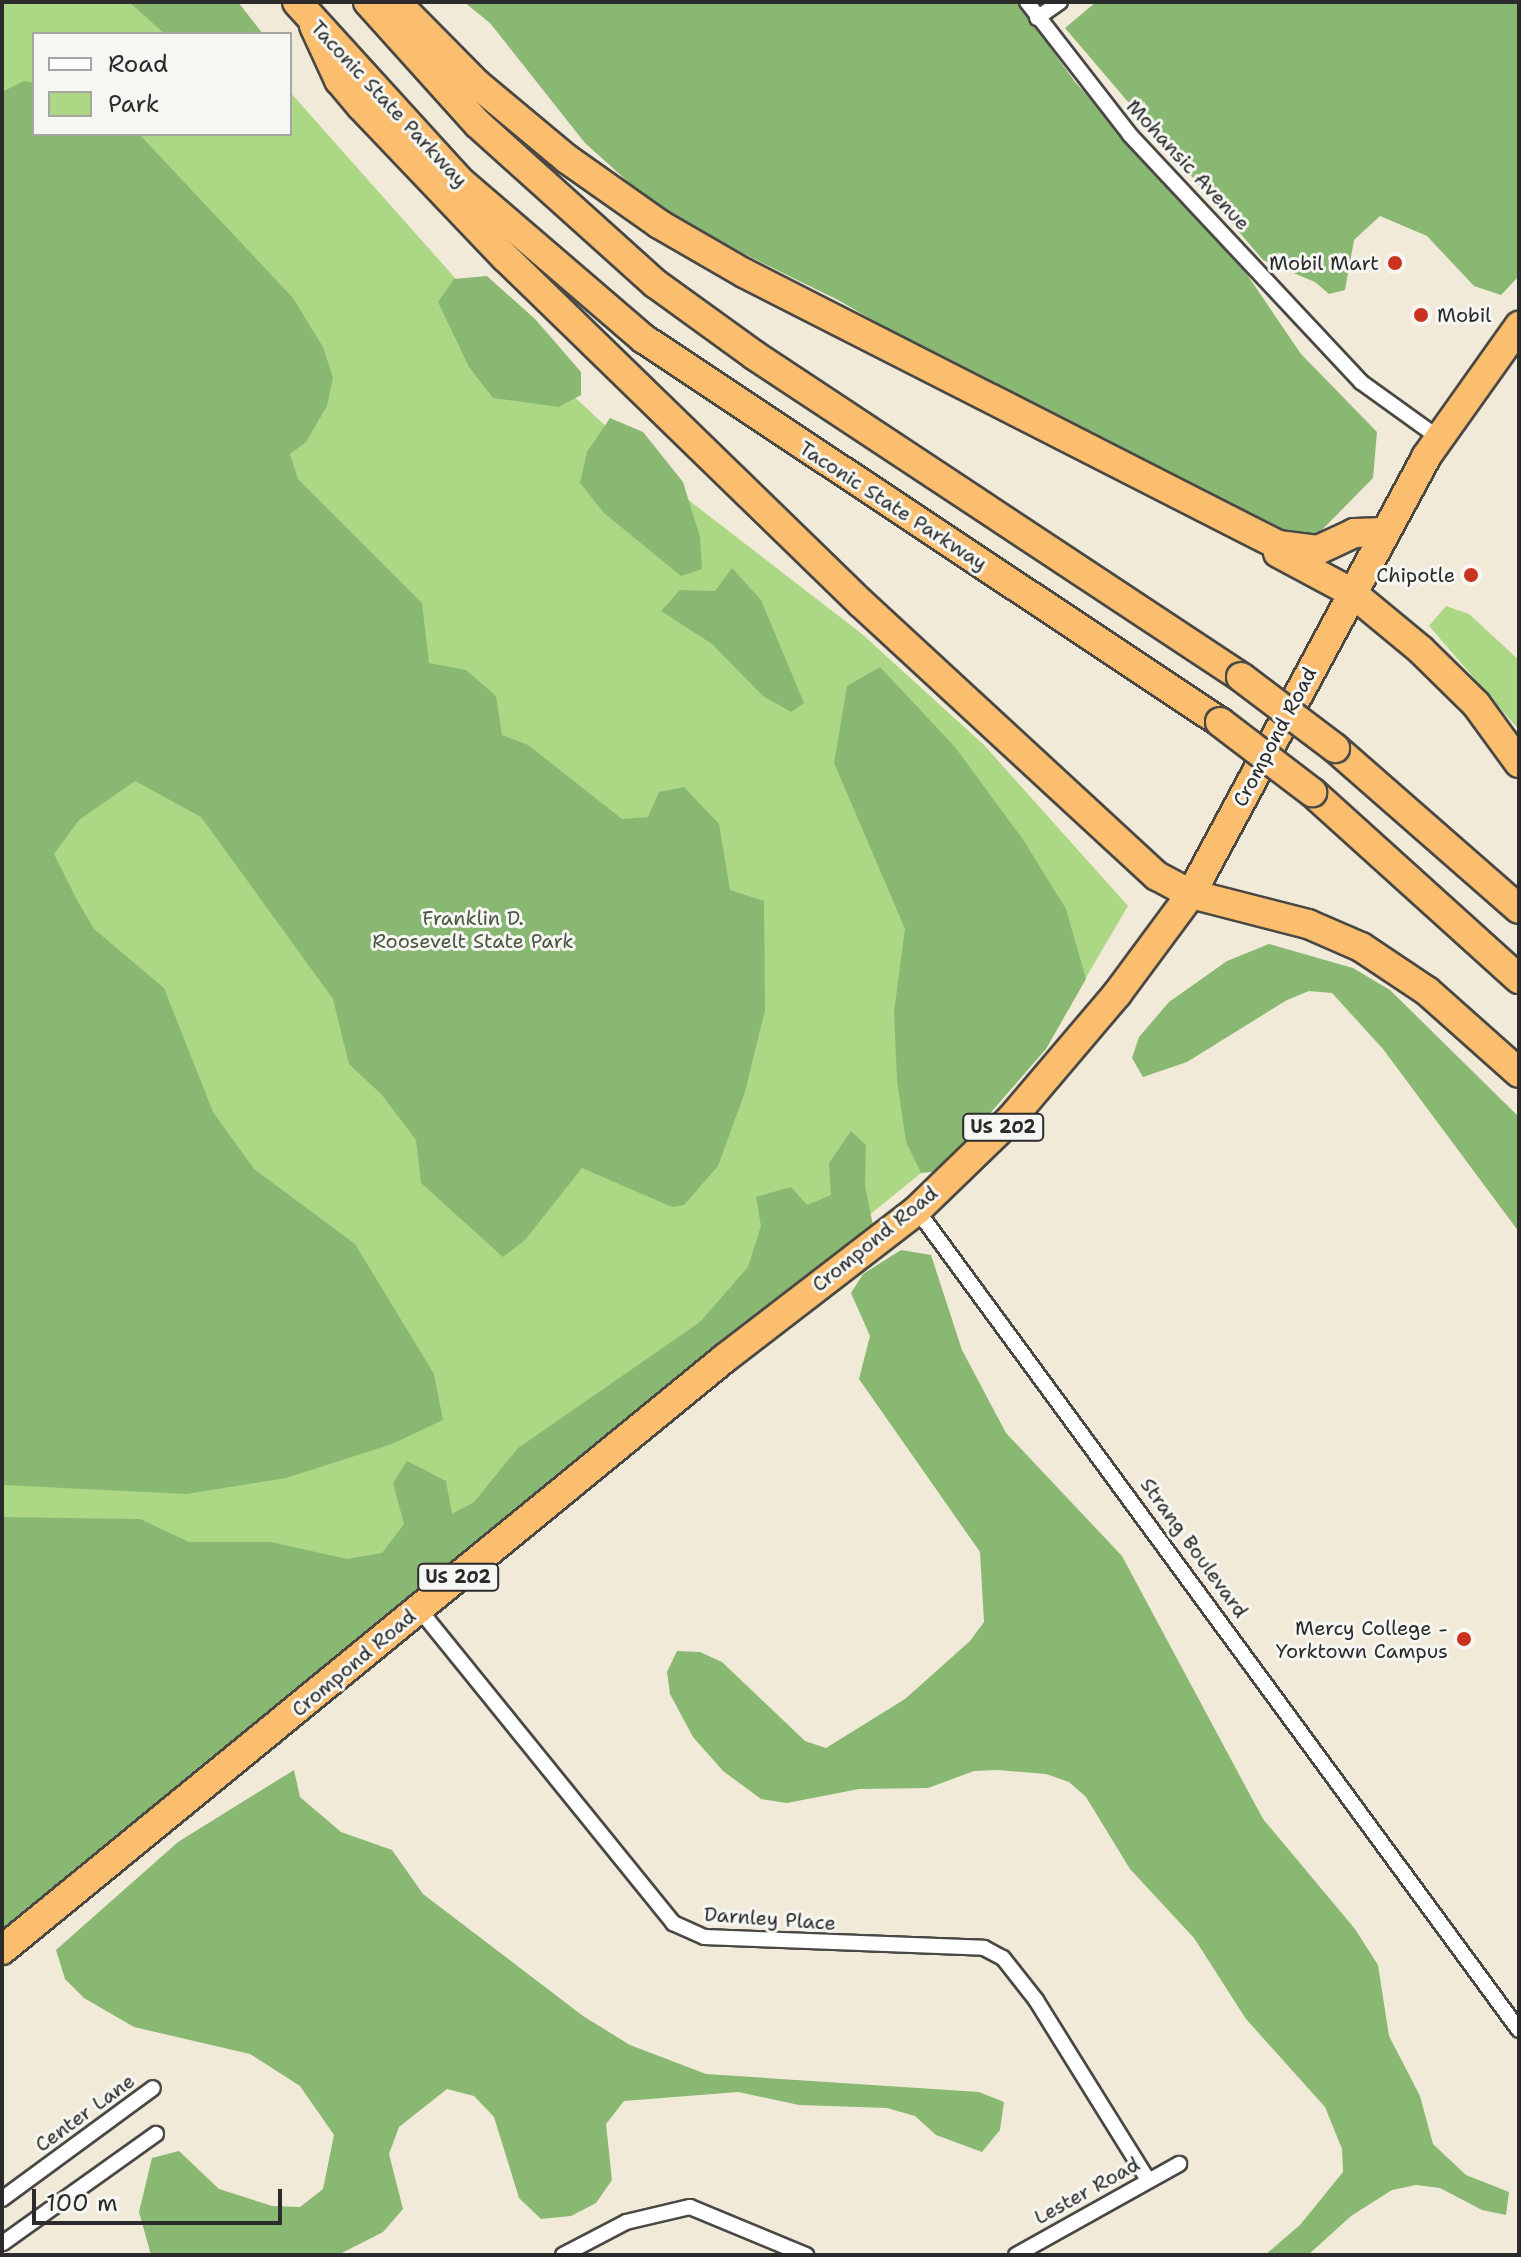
<!DOCTYPE html>
<html>
<head>
<meta charset="utf-8">
<style>
  body { margin:0 }
  #map { position:relative; width:1521px; height:2257px; overflow:hidden; background:#f2ead8; font-family:"Shantell Sans",sans-serif }
  div>[style] { position:absolute }
  .green>* { inset:0; background:#acd885 }
  .forest>* { inset:0; background:#89b872 }
  .roads { filter:drop-shadow(2px 0 #494845) drop-shadow(-2px 0 #494845) drop-shadow(0 2px #494845) drop-shadow(0 -2px #494845) }
  .street>* { height:14px; margin:-7px; padding:0 7px; transform-origin:7px; border-radius:7px; background:#fff }
  .highway>* { height:28px; margin:-14px; padding:0 14px; transform-origin:14px; border-radius:14px; background:#fbbe6e }
  .bridges { filter:drop-shadow(2px 0 #494845) drop-shadow(-2px 0 #494845) drop-shadow(0 2px #494845) drop-shadow(0 -2px #494845) }
  .highway-bridge>* { height:28px; margin:-14px; padding:0 14px; transform-origin:14px; border-radius:14px; background:#fbbe6e }
  .dots>* { width:22px; height:22px; translate:-50% -50%; box-sizing:border-box; border:4px solid #f6f6f2; border-radius:50% }
  span { translate:-50% -50%; white-space:nowrap; text-align:center; line-height:1.15; -webkit-text-stroke:6px #f6f6f2; paint-order:stroke }
  .shield-label span { padding:2px 6px; background:#f6f6f2; border:2px solid; border-radius:6px; -webkit-text-stroke-width:0 }
  .shield-label { font-size:18px; color:#2b2b2b; font-weight:700 }
  .street-label { font-size:20px; color:#2b2b2b }
  .poi-label { font-size:20px; color:#2b2b2b }
  .right { translate:-100% -50%; text-align:right }
  .left { translate:0 -50%; text-align:left }
  .park-label { font-size:20px; color:#4b5642 }
  .frame { position:absolute; inset:0; border:4px solid #2b2b2b; pointer-events:none }
  .legend { position:absolute; left:32px; top:32px; width:260px; height:104px; box-sizing:border-box; background:#f6f6f2; border:2px solid #a5a5a2; margin:0; padding:10px 14px; list-style:none; font-size:24px; color:#2b2b2b }
  .legend li { display:flex; align-items:center; gap:16px; height:40px }
  .legend b { width:40px; border:2px solid #a5a5a2 }
  .scale { position:absolute; left:32px; top:2189px; width:250px; height:36px; box-sizing:border-box; border:4px solid #2b2b2b; border-top:0; padding-left:10px; font-size:24px; line-height:28px; white-space:nowrap; color:#2b2b2b; -webkit-text-stroke:6px #f6f6f2; paint-order:stroke }
</style>
</head>
<body>
<div id="map">
  <div class="green">
    <i style="clip-path:polygon(2px 2px,220px 2px,245px 34px,34px 34px,34px 134px,290px 134px,290px 92px,495px 323px,669px 485px,862px 634px,984px 745px,1128px 906px,1071px 1003px,942px 1156px,2px 1920px)"></i>
    <i style="clip-path:polygon(1446px 606px,1469px 614px,1519px 660px,1519px 730px,1429px 626px)"></i>
  </div>
  <div class="forest">
    <i style="clip-path:polygon(129px 2px,238px 2px,263px 34px,165px 34px)"></i>
    <i style="clip-path:polygon(464px 2px,1018px 2px,1075px 82px,1231px 251px,1301px 354px,1377px 432px,1373px 478px,1315px 537px,1293px 540px,1036px 414px,838px 300px,665px 215px,585px 143px,490px 23px)"></i>
    <i style="clip-path:polygon(1096px 2px,1519px 2px,1519px 276px,1501px 295px,1474px 286px,1427px 236px,1380px 216px,1354px 240px,1345px 290px,1329px 294px,1315px 282px,1263px 260px,1065px 28px)"></i>
    <i style="clip-path:polygon(24px 81px,34px 83px,34px 134px,139px 134px,293px 298px,323px 347px,333px 378px,327px 406px,306px 442px,290px 454px,298px 479px,422px 603px,429px 663px,466px 670px,496px 696px,502px 735px,528px 745px,622px 819px,648px 817px,659px 792px,684px 787px,719px 824px,730px 890px,764px 901px,765px 1010px,745px 1092px,718px 1166px,684px 1205px,672px 1207px,582px 1168px,525px 1240px,503px 1257px,421px 1183px,416px 1140px,382px 1095px,349px 1064px,333px 999px,201px 817px,135px 781px,79px 820px,54px 854px,77px 900px,94px 929px,164px 988px,213px 1112px,254px 1169px,355px 1244px,434px 1374px,443px 1420px,392px 1444px,286px 1478px,187px 1494px,2px 1485px,2px 92px)"></i>
    <i style="clip-path:polygon(487px 276px,536px 320px,581px 372px,581px 395px,559px 407px,493px 398px,469px 367px,438px 302px,454px 279px)"></i>
    <i style="clip-path:polygon(610px 418px,643px 432px,683px 482px,700px 537px,702px 569px,681px 576px,604px 513px,580px 483px,587px 452px)"></i>
    <i style="clip-path:polygon(732px 568px,761px 600px,804px 703px,791px 712px,763px 696px,712px 644px,661px 611px,680px 590px,715px 591px)"></i>
    <i style="clip-path:polygon(880px 667px,955px 747px,1024px 841px,1066px 909px,1086px 979px,1046px 1049px,940px 1171px,921px 1173px,906px 1142px,897px 1080px,894px 1012px,905px 929px,834px 763px,847px 686px)"></i>
    <i style="clip-path:polygon(1269px 944px,1353px 968px,1390px 990px,1519px 1117px,1519px 1232px,1383px 1049px,1332px 993px,1309px 991px,1287px 1000px,1187px 1062px,1143px 1077px,1132px 1058px,1139px 1037px,1169px 1002px,1227px 961px)"></i>
    <i style="clip-path:polygon(851px 1131px,866px 1145px,865px 1186px,873px 1225px,2px 1932px,2px 1517px,140px 1519px,189px 1542px,271px 1542px,347px 1559px,382px 1553px,404px 1524px,393px 1483px,407px 1461px,446px 1481px,452px 1514px,474px 1502px,518px 1448px,700px 1322px,748px 1267px,761px 1226px,756px 1197px,791px 1187px,807px 1205px,831px 1195px,829px 1163px)"></i>
    <i style="clip-path:polygon(901px 1250px,931px 1255px,962px 1350px,1006px 1433px,1122px 1556px,1263px 1819px,1355px 1929px,1378px 1965px,1389px 2036px,1420px 2096px,1433px 2144px,1466px 2175px,1509px 2192px,1506px 2215px,1482px 2210px,1440px 2188px,1416px 2185px,1392px 2190px,1351px 2216px,1308px 2255px,1265px 2255px,1300px 2225px,1343px 2172px,1342px 2149px,1325px 2107px,1246px 2019px,1194px 1938px,1130px 1869px,1086px 1797px,1069px 1782px,1046px 1774px,998px 1770px,974px 1771px,928px 1788px,859px 1789px,787px 1803px,761px 1799px,723px 1771px,693px 1737px,670px 1694px,667px 1672px,677px 1651px,700px 1652px,722px 1662px,805px 1741px,826px 1748px,905px 1699px,970px 1641px,984px 1622px,980px 1552px,859px 1379px,870px 1336px,851px 1293px,863px 1274px)"></i>
    <i style="clip-path:polygon(294px 1770px,300px 1797px,341px 1832px,392px 1850px,423px 1894px,583px 2016px,630px 2045px,706px 2074px,979px 2092px,1004px 2102px,1000px 2130px,982px 2152px,936px 2135px,915px 2116px,887px 2108px,799px 2105px,738px 2092px,624px 2101px,606px 2124px,612px 2180px,596px 2203px,571px 2216px,541px 2219px,519px 2198px,494px 2117px,474px 2096px,447px 2089px,399px 2127px,389px 2154px,403px 2209px,383px 2232px,338px 2255px,151px 2255px,139px 2212px,152px 2158px,179px 2151px,219px 2189px,272px 2206px,300px 2207px,323px 2189px,334px 2135px,300px 2086px,250px 2054px,134px 2027px,84px 1998px,65px 1979px,56px 1950px,178px 1842px)"></i>
  </div>
  <div class="roads">
    <div class="street">
      <i style="left:1027px;top:2px;width:168px;rotate:52.2deg"></i>
      <i style="left:1130px;top:135px;width:338px;rotate:46.9deg"></i>
      <i style="left:1361px;top:382px;width:96px;rotate:35.7deg"></i>
      <i style="left:1037px;top:18px;width:28px;rotate:-35deg"></i>
      <i style="left:917px;top:1210px;width:1017px;rotate:53.72deg"></i>
      <i style="left:419px;top:1609px;width:404px;rotate:51deg"></i>
      <i style="left:673px;top:1923px;width:34px;rotate:24deg"></i>
      <i style="left:704px;top:1937px;width:280px;rotate:2.2deg"></i>
      <i style="left:984px;top:1948px;width:21px;rotate:28deg"></i>
      <i style="left:1003px;top:1958px;width:53px;rotate:51.8deg"></i>
      <i style="left:1036px;top:2000px;width:212px;rotate:58.1deg"></i>
      <i style="left:2px;top:2199px;width:187px;rotate:-36.3deg"></i>
      <i style="left:3px;top:2243px;width:188px;rotate:-35.5deg"></i>
      <i style="left:563px;top:2255px;width:71px;rotate:-27.6deg"></i>
      <i style="left:626px;top:2222px;width:66px;rotate:-13.2deg"></i>
      <i style="left:690px;top:2207px;width:126px;rotate:22.5deg"></i>
      <i style="left:1016px;top:2255px;width:187px;rotate:-29.2deg"></i>
    </div>
    <div class="highway">
      <i style="left:297px;top:2px;width:242px;rotate:47.7deg"></i>
      <i style="left:460px;top:181px;width:243px;rotate:40.7deg"></i>
      <i style="left:644px;top:339px;width:692px;rotate:33.62deg"></i>
      <i style="left:368px;top:2px;width:164px;rotate:48deg"></i>
      <i style="left:478px;top:124px;width:239px;rotate:42deg"></i>
      <i style="left:656px;top:284px;width:121px;rotate:35.9deg"></i>
      <i style="left:754px;top:355px;width:584px;rotate:33.47deg"></i>
      <i style="left:396px;top:2px;width:115px;rotate:45.4deg"></i>
      <i style="left:477px;top:84px;width:117px;rotate:39.8deg"></i>
      <i style="left:567px;top:159px;width:113px;rotate:35.2deg"></i>
      <i style="left:659px;top:224px;width:98px;rotate:30deg"></i>
      <i style="left:744px;top:273px;width:599px;rotate:26.99deg"></i>
      <i style="left:1278px;top:545px;width:40px;rotate:7.1deg"></i>
      <i style="left:1318px;top:550px;width:40px;rotate:-25deg"></i>
      <i style="left:1354px;top:533px;width:31px;rotate:-2deg"></i>
      <i style="left:314px;top:26px;width:60px;rotate:65.2deg"></i>
      <i style="left:339px;top:80px;width:34px;rotate:50deg"></i>
      <i style="left:361px;top:106px;width:210px;rotate:46.4deg"></i>
      <i style="left:506px;top:258px;width:496px;rotate:44.2deg"></i>
      <i style="left:862px;top:604px;width:401px;rotate:42.7deg"></i>
      <i style="left:1157px;top:876px;width:38px;rotate:28deg"></i>
      <i style="left:1191px;top:894px;width:121px;rotate:14.4deg"></i>
      <i style="left:1308px;top:924px;width:58px;rotate:23.5deg"></i>
      <i style="left:1361px;top:947px;width:79px;rotate:33.7deg"></i>
      <i style="left:1427px;top:991px;width:123px;rotate:41.7deg"></i>
      <i style="left:1278px;top:553px;width:83px;rotate:28.1deg"></i>
      <i style="left:1351px;top:592px;width:91px;rotate:39.6deg"></i>
      <i style="left:1421px;top:650px;width:77px;rotate:44.5deg"></i>
      <i style="left:1476px;top:704px;width:73px;rotate:53.9deg"></i>
      <i style="left:1335px;top:748px;width:244px;rotate:41.2deg"></i>
      <i style="left:1312px;top:792px;width:279px;rotate:42.1deg"></i>
      <i style="left:2px;top:1950px;width:934px;rotate:-39.31deg"></i>
      <i style="left:725px;top:1358px;width:242px;rotate:-37.6deg"></i>
      <i style="left:917px;top:1210px;width:131px;rotate:-44.1deg"></i>
      <i style="left:1011px;top:1119px;width:164px;rotate:-49.7deg"></i>
      <i style="left:1117px;top:994px;width:124px;rotate:-53.5deg"></i>
      <i style="left:1191px;top:894px;width:496px;rotate:-61.7deg"></i>
      <i style="left:1426px;top:457px;width:161px;rotate:-54.6deg"></i>
    </div>
  </div>
  <div class="bridges">
    <div class="highway-bridge">
      <i style="left:1241px;top:677px;width:118px;rotate:37.1deg"></i>
      <i style="left:1220px;top:722px;width:116px;rotate:37.3deg"></i>
    </div>
  </div>
  <div class="dots">
    <i style="left:1395px;top:263px;background:#c8321e"></i>
    <i style="left:1421px;top:315px;background:#c8321e"></i>
    <i style="left:1471px;top:575px;background:#c8321e"></i>
    <i style="left:1464px;top:1639px;background:#c8321e"></i>
  </div>
  <div class="shield-label">
    <span style="left:1003px;top:1127px">US 202</span>
    <span style="left:458px;top:1577px">US 202</span>
  </div>
  <div class="street-label">
    <span style="left:389px;top:104px;rotate:47deg">Taconic State Parkway</span>
    <span style="left:1188px;top:165px;rotate:47deg">Mohansic Avenue</span>
    <span style="left:893px;top:506px;rotate:33deg">Taconic State Parkway</span>
    <span style="left:1275px;top:737px;rotate:-62deg">Crompond Road</span>
    <span style="left:875px;top:1239px;rotate:-39deg">Crompond Road</span>
    <span style="left:1194px;top:1548px;rotate:54deg">Strang Boulevard</span>
    <span style="left:354px;top:1663px;rotate:-40deg">Crompond Road</span>
    <span style="left:770px;top:1919px;rotate:4deg">Darnley Place</span>
    <span style="left:85px;top:2113px;rotate:-36deg">Center Lane</span>
    <span style="left:1087px;top:2191px;rotate:-29deg">Lester Road</span>
  </div>
  <div class="poi-label">
    <span class="right" style="left:1379px;top:263px">Mobil Mart</span>
    <span class="left" style="left:1437px;top:315px">Mobil</span>
    <span class="right" style="left:1455px;top:575px">Chipotle</span>
    <span class="right" style="left:1448px;top:1640px">Mercy College -<br>Yorktown Campus</span>
  </div>
  <div class="park-label">
    <span style="left:473px;top:930px">Franklin D.<br>Roosevelt State Park</span>
  </div>
  <div class="frame"></div>
  <ul class="legend">
  <li><b style="height:10px;background:#fff"></b>Road</li>
  <li><b style="height:22px;background:#acd885"></b>Park</li>
  </ul>
  <div class="scale">100 m</div>
</div>
</body>
</html>
